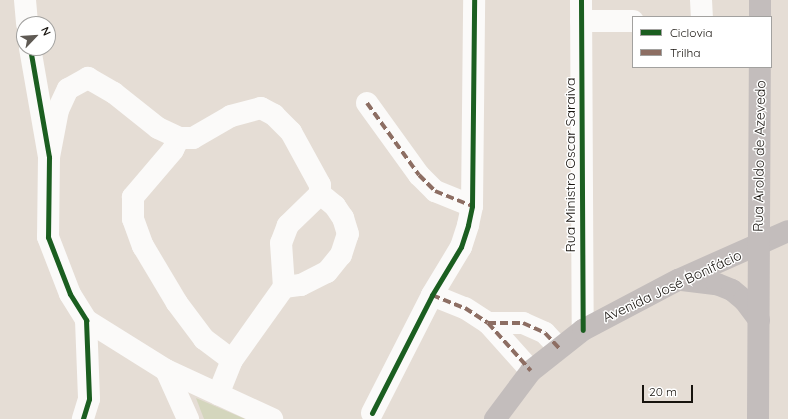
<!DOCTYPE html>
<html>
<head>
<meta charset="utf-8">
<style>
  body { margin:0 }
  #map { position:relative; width:788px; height:419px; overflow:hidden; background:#e5ddd5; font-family:Quicksand,sans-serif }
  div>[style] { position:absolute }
  .green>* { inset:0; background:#d4d6bd }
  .minor>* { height:22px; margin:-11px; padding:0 11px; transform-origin:11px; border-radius:11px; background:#fbfaf9 }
  .major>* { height:22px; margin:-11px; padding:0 11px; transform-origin:11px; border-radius:11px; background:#c3bdbc }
  .quiet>* { height:4px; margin-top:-2px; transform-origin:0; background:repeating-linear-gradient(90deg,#8d6e63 0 8px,transparent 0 12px) }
  .cycleway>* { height:5px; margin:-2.5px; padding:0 2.5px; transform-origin:2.5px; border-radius:2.5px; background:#1b5e20 }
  span { translate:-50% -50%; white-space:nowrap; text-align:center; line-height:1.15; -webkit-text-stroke:3px #fff; paint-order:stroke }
  .street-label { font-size:14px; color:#17130e }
  .legend { position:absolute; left:632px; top:16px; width:140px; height:52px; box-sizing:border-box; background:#fff; border:1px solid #a2a19f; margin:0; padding:5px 7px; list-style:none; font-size:12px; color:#17130e }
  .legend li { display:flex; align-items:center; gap:8px; height:20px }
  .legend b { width:20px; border:1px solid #a2a19f }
  .north { position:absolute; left:16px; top:16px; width:40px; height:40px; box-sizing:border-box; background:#fff; border:1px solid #a2a19f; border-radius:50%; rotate:65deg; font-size:11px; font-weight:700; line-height:16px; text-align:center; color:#17130e }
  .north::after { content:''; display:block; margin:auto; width:14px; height:18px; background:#5f5a54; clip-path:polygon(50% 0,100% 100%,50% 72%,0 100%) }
  .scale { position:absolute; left:642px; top:385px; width:51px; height:18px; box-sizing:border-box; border:2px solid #17130e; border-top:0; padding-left:5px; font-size:12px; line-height:14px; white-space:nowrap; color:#17130e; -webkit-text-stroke:3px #fff; paint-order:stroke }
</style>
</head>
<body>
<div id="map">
  <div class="green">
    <i style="clip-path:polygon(196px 398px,245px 419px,204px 419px)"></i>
  </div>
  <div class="minor">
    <i style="left:25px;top:0;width:24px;rotate:85deg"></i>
    <i style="left:581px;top:0;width:330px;rotate:89.7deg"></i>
    <i style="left:701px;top:0;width:17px;rotate:87deg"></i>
    <i style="left:581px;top:21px;width:52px"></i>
    <i style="left:30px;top:48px;width:111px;rotate:80.1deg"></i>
    <i style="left:49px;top:157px;width:80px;rotate:90.7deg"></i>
    <i style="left:48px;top:237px;width:61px;rotate:68.9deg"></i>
    <i style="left:70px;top:294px;width:31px;rotate:58deg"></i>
    <i style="left:86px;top:320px;width:79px;rotate:87.8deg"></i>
    <i style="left:89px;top:399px;width:21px;rotate:107deg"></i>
    <i style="left:367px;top:103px;width:89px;rotate:54.2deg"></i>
    <i style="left:419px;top:175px;width:23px;rotate:45deg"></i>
    <i style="left:435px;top:191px;width:40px;rotate:22deg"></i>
    <i style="left:179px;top:138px;width:13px;rotate:117deg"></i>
    <i style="left:173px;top:150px;width:62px;rotate:130.4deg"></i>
    <i style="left:133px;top:197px;width:22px;rotate:90deg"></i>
    <i style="left:133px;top:219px;width:29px;rotate:70deg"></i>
    <i style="left:143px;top:246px;width:66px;rotate:59.2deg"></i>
    <i style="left:177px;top:303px;width:45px;rotate:53.1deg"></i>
    <i style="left:204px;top:339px;width:35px;rotate:37deg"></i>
    <i style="left:49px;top:157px;width:48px;rotate:-79.2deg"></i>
    <i style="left:58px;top:110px;width:23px;rotate:-65deg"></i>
    <i style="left:68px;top:89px;width:23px;rotate:-29deg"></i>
    <i style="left:88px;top:78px;width:30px;rotate:30deg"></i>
    <i style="left:114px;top:93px;width:56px;rotate:38.5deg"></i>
    <i style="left:158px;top:128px;width:23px;rotate:25deg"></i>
    <i style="left:179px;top:138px;width:14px"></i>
    <i style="left:193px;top:138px;width:44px;rotate:-30.1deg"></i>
    <i style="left:231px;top:116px;width:31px;rotate:-15deg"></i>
    <i style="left:261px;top:108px;width:15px;rotate:28deg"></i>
    <i style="left:274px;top:115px;width:24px;rotate:45deg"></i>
    <i style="left:291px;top:132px;width:60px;rotate:61.3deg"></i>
    <i style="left:320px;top:185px;width:9px;rotate:90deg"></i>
    <i style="left:320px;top:194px;width:45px;rotate:135.9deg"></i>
    <i style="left:288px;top:225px;width:19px;rotate:111deg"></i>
    <i style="left:281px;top:243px;width:44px;rotate:86.1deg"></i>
    <i style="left:284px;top:287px;width:90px;rotate:125.5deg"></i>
    <i style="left:232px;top:360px;width:37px;rotate:112deg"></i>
    <i style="left:284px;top:287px;width:17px;rotate:-7deg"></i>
    <i style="left:301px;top:285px;width:29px;rotate:-27deg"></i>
    <i style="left:327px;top:272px;width:22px;rotate:-51deg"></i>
    <i style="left:341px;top:255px;width:22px;rotate:-72deg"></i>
    <i style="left:348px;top:234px;width:17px;rotate:-107deg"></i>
    <i style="left:343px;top:218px;width:14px;rotate:-124deg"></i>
    <i style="left:335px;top:206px;width:19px;rotate:-141deg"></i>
    <i style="left:432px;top:295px;width:35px;rotate:22deg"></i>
    <i style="left:465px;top:308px;width:27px;rotate:33deg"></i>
    <i style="left:488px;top:323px;width:64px;rotate:48.1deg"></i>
    <i style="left:86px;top:320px;width:94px;rotate:32deg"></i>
    <i style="left:166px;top:370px;width:117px;rotate:24.8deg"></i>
    <i style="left:488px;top:323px;width:35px"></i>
    <i style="left:523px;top:323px;width:24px;rotate:24deg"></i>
    <i style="left:545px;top:333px;width:21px;rotate:47deg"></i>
    <i style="left:166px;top:370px;width:54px;rotate:65.8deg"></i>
    <i style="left:372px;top:413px;width:132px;rotate:-63deg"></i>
    <i style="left:432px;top:295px;width:56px;rotate:-58.9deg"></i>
    <i style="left:461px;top:247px;width:23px;rotate:-72deg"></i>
    <i style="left:468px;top:225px;width:19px;rotate:-78deg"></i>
    <i style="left:472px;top:206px;width:206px;rotate:-89.4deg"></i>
  </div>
  <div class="major">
    <i style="left:760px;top:17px;width:17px;rotate:-90deg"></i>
    <i style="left:682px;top:280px;width:35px;rotate:7deg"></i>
    <i style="left:717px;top:284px;width:16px;rotate:22deg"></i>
    <i style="left:732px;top:290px;width:16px;rotate:40deg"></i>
    <i style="left:744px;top:300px;width:25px;rotate:53deg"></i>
    <i style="left:495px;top:419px;width:60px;rotate:-53.1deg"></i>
    <i style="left:531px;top:371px;width:66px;rotate:-38.3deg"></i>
    <i style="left:583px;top:330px;width:107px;rotate:-27.8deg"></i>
    <i style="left:678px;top:280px;width:120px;rotate:-24deg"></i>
    <i style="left:758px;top:419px;width:352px;rotate:-89.7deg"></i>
  </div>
  <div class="quiet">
    <i style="left:367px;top:103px;width:89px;rotate:54.2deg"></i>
    <i style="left:419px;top:175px;width:23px;rotate:45deg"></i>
    <i style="left:435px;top:191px;width:40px;rotate:22deg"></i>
    <i style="left:432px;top:295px;width:35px;rotate:22deg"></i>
    <i style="left:465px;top:308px;width:27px;rotate:33deg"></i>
    <i style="left:488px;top:323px;width:64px;rotate:48.1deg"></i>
    <i style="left:488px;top:323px;width:35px"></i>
    <i style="left:523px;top:323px;width:24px;rotate:24deg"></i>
    <i style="left:545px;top:333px;width:21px;rotate:47deg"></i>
  </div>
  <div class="cycleway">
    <i style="left:581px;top:0;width:330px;rotate:89.7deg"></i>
    <i style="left:30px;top:48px;width:111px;rotate:80.1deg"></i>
    <i style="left:49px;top:157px;width:80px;rotate:90.7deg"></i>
    <i style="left:48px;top:237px;width:61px;rotate:68.9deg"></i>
    <i style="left:70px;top:294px;width:31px;rotate:58deg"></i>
    <i style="left:86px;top:320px;width:79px;rotate:87.8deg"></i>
    <i style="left:89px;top:399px;width:21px;rotate:107deg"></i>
    <i style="left:372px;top:413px;width:132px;rotate:-63deg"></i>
    <i style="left:432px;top:295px;width:56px;rotate:-58.9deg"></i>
    <i style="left:461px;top:247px;width:23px;rotate:-72deg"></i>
    <i style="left:468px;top:225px;width:19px;rotate:-78deg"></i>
    <i style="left:472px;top:206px;width:206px;rotate:-89.4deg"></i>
  </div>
  <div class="street-label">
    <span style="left:759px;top:156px;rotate:-89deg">Rua Aroldo de Azevedo</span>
    <span style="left:570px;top:165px;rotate:-90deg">Rua Ministro Oscar Saraiva</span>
    <span style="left:672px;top:286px;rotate:-25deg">Avenida José Bonifácio</span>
  </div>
  <ul class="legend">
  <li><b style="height:5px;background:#1b5e20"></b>Ciclovia</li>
  <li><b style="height:5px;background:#8d6e63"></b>Trilha</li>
  </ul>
  <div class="north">N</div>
  <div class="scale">20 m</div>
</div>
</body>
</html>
